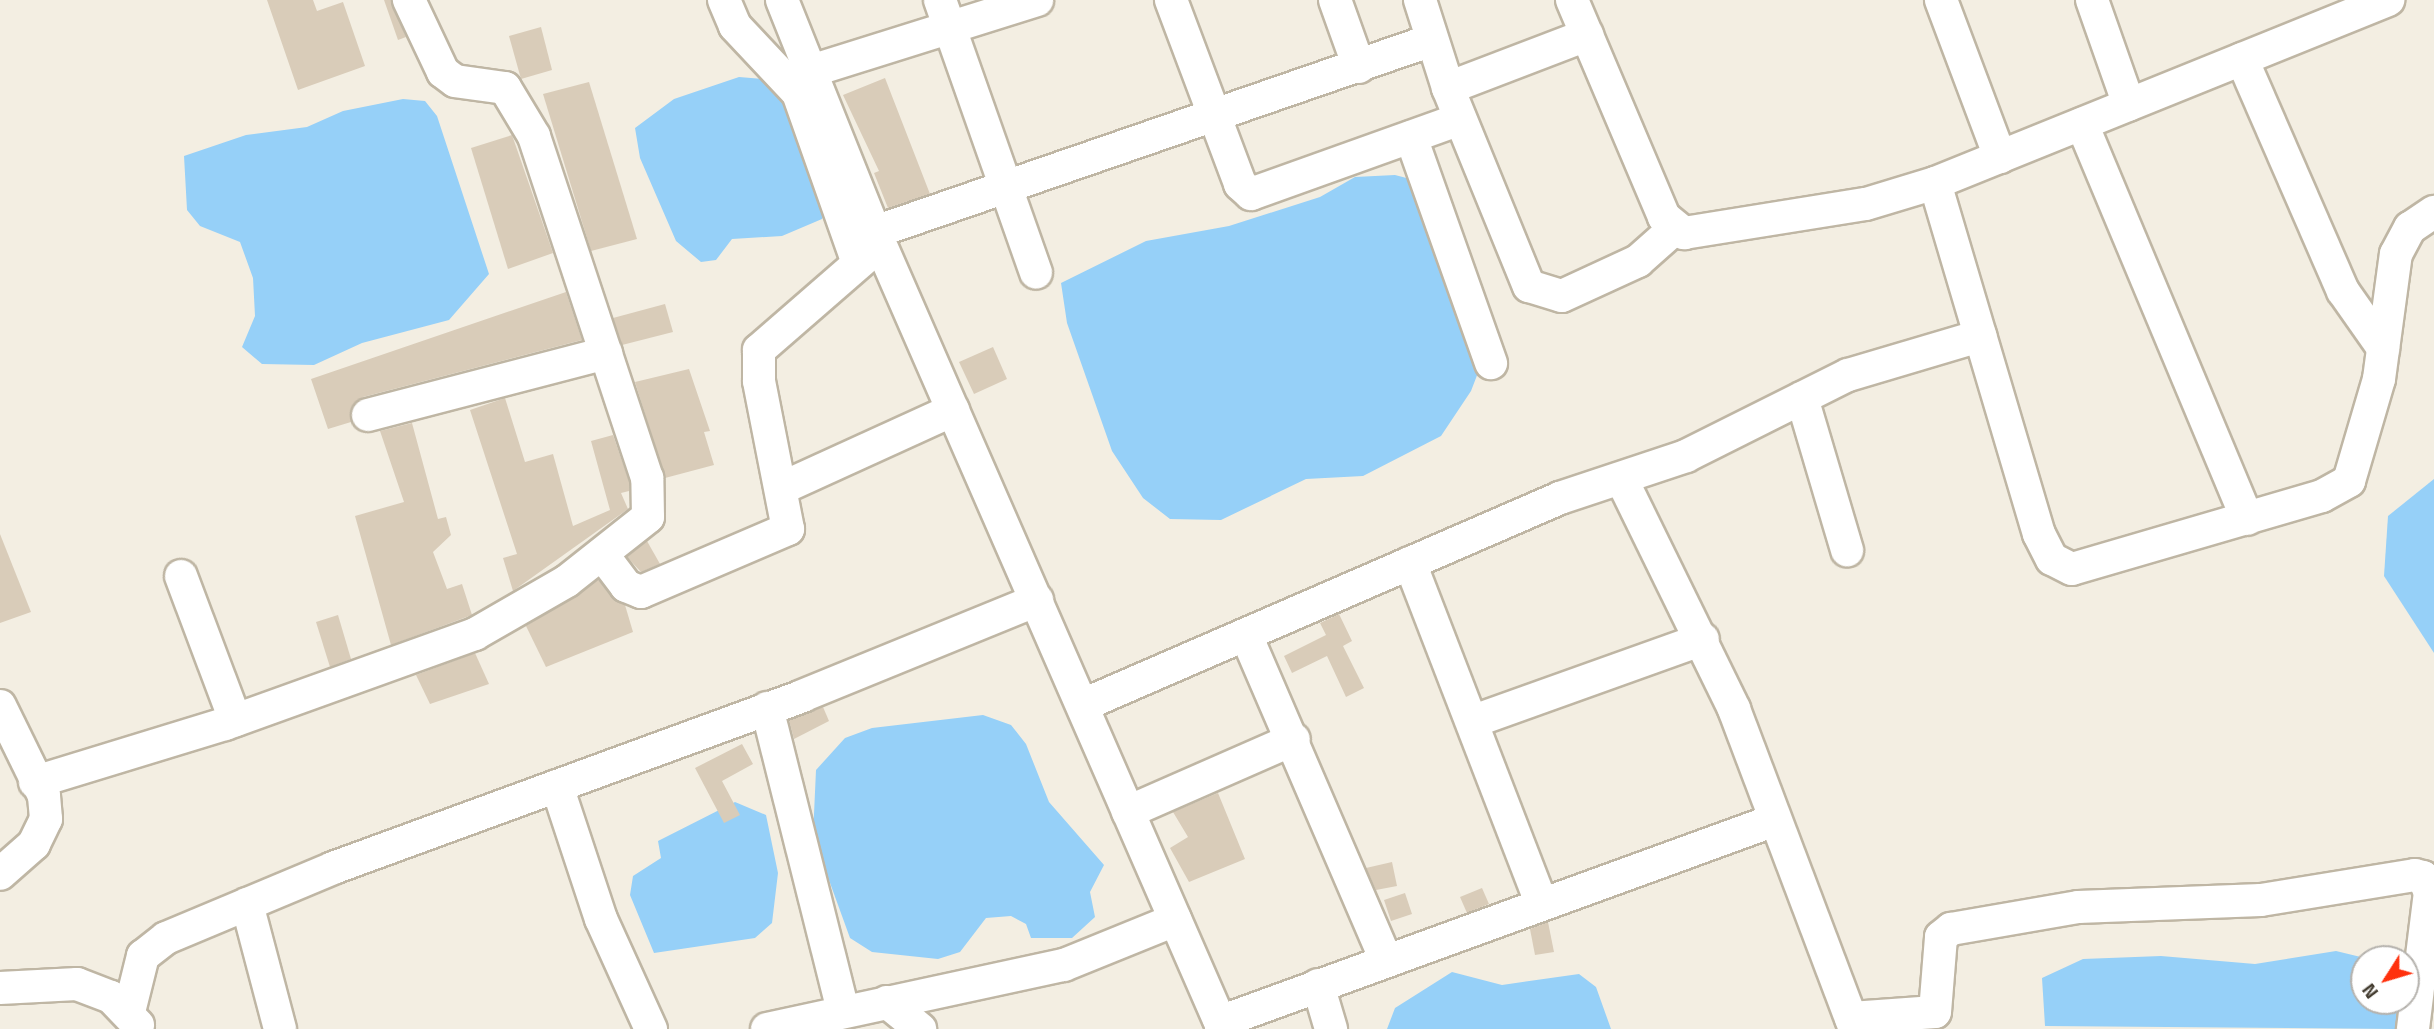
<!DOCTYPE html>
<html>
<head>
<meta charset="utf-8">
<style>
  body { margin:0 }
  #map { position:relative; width:2434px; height:1029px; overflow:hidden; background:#f3eee2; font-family:"Titillium Web",sans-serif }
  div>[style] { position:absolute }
  .water>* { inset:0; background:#96d0f8 }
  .building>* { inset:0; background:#d9ccb9 }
  .roads { filter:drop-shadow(2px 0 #bfb6a4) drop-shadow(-2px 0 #bfb6a4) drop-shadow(0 2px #bfb6a4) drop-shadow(0 -2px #bfb6a4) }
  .minor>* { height:32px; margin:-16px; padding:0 16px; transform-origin:16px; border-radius:16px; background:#fff }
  span { translate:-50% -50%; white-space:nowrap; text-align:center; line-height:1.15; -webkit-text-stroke:6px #fff; paint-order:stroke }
  .north { position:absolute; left:2350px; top:945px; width:70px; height:70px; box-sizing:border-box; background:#fff; border:2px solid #b5b2ad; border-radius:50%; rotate:233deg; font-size:19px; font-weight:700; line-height:28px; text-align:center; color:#453e32 }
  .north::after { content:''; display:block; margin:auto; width:24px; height:32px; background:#ff310d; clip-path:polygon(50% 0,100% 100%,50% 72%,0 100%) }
</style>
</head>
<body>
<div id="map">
  <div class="water">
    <i style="clip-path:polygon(739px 77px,763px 79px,784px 91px,827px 206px,822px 219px,782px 236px,732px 239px,716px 260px,701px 262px,676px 241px,640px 158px,635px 128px,674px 99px)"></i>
    <i style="clip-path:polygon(403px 99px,425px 101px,437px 116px,489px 274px,449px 320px,362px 343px,314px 365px,262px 364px,242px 347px,255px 316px,253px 278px,240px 242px,200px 226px,187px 210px,184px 156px,246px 135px,307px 127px,343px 111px)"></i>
    <i style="clip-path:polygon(1395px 175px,1414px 180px,1481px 365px,1471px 391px,1441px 436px,1363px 476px,1306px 479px,1221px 520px,1170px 519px,1143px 498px,1112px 451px,1067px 323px,1061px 283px,1146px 241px,1229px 226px,1320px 197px,1355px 177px)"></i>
    <i style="clip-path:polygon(2434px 479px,2434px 653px,2384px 576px,2388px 516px)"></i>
    <i style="clip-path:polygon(983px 715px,1011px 725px,1026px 744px,1049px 802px,1104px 865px,1090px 892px,1095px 917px,1072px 938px,1031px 938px,1026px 924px,1011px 916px,986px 918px,960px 952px,938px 959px,872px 952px,850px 938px,813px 836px,816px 770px,845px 738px,872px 728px)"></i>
    <i style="clip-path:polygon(735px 802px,766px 815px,778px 873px,772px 923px,755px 938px,654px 953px,630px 895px,633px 876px,661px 858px,658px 841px)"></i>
    <i style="clip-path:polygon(2336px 951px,2369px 959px,2364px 1001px,2398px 1001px,2396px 1029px,2045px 1026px,2042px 978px,2083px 959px,2161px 956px,2255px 964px)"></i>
    <i style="clip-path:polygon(1452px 972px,1502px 985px,1579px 974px,1596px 987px,1611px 1029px,1387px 1029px,1395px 1008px)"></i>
  </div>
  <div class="building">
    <i style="clip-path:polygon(267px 0,313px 0,317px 11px,343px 2px,365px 66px,298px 90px)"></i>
    <i style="clip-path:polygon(384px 0,391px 0,406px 37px,398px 40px)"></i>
    <i style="clip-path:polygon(541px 27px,552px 70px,521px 79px,509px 36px)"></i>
    <i style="clip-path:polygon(885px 78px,930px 194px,888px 208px,874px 173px,879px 171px,843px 95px)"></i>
    <i style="clip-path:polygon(589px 82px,637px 239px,591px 251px,543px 94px)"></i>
    <i style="clip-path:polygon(512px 135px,553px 253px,508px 269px,471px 148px)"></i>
    <i style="clip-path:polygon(566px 292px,582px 340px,363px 397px,351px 409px,351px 422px,328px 429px,311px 379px)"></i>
    <i style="clip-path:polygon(665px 304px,673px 332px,622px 345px,613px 318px)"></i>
    <i style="clip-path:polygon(993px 347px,1007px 379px,974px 394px,959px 362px)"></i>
    <i style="clip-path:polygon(689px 369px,710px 431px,704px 432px,714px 465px,665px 478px,635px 382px)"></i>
    <i style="clip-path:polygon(505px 398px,525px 462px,553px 454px,573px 526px,610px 510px,591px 441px,613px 435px,629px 481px,629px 491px,621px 493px,628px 509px,513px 591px,503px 558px,517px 554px,470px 410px)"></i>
    <i style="clip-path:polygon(412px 423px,438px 519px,446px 517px,451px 535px,433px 552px,447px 589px,462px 584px,472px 615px,391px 645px,355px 516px,404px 502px,380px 431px)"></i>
    <i style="clip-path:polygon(0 534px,31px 612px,0 623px)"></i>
    <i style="clip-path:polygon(647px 541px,660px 564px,641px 572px,627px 557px)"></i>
    <i style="clip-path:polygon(598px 580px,625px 605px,633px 632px,546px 667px,526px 626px)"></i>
    <i style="clip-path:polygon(1339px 614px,1352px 641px,1343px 646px,1364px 688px,1346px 697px,1327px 656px,1292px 673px,1284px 656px,1326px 635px,1320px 623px)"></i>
    <i style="clip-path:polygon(338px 615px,351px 659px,330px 667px,316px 622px)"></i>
    <i style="clip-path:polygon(475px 653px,489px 684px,430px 704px,416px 675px)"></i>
    <i style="clip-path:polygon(823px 707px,829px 721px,794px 739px,789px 720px)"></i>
    <i style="clip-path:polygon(742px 744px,753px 764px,722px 781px,740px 815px,724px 823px,695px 768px)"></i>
    <i style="clip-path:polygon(1218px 793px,1245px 859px,1189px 882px,1170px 848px,1188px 837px,1173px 812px)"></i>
    <i style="clip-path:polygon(1392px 862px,1397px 886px,1376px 890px,1366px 868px)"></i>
    <i style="clip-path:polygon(1482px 888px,1489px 904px,1467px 913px,1460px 897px)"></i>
    <i style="clip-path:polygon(1405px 893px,1412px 914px,1391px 921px,1384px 900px)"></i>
    <i style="clip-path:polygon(1548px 922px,1554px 952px,1535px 955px,1530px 929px)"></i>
  </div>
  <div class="roads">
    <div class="minor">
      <i style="left:724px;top:0;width:28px;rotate:67deg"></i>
      <i style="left:735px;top:26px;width:92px;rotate:46.8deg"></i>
      <i style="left:798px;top:93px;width:180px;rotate:70.6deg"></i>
      <i style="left:782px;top:0;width:250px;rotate:68.2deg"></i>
      <i style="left:875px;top:232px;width:870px;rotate:66.41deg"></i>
      <i style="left:940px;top:0;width:289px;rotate:70.6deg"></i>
      <i style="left:1171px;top:0;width:197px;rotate:69.4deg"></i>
      <i style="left:1240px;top:184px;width:15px;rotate:42deg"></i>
      <i style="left:1251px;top:194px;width:222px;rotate:-19.7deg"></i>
      <i style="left:1335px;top:0;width:71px;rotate:70.3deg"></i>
      <i style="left:1420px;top:0;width:92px;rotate:72.3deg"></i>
      <i style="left:1448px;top:88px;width:214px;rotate:67.8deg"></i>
      <i style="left:1529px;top:286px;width:34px;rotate:17deg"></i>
      <i style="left:1562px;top:296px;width:84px;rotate:-24.7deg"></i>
      <i style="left:1638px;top:261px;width:47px;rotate:-41.5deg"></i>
      <i style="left:1572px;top:0;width:236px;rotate:67deg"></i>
      <i style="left:1664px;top:217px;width:26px;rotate:39deg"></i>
      <i style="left:1684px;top:233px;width:184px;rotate:-9.1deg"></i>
      <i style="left:1866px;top:204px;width:72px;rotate:-16.9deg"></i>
      <i style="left:1935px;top:183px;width:489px;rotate:-22deg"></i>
      <i style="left:1941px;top:0;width:168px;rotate:69.4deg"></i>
      <i style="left:2092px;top:0;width:111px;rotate:70.6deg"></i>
      <i style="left:2242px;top:59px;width:253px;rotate:66.5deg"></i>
      <i style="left:2343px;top:291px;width:70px;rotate:54.9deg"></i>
      <i style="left:811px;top:71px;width:237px;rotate:-17.4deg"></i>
      <i style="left:1448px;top:88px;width:149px;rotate:-20.9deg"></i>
      <i style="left:2082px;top:124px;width:428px;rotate:67.3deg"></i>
      <i style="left:1411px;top:137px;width:240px;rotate:70.5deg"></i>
      <i style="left:1935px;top:183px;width:366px;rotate:73.5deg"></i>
      <i style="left:2039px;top:534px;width:28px;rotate:63deg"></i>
      <i style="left:2052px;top:559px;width:22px;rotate:27deg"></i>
      <i style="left:2072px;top:569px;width:260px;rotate:-16.3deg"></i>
      <i style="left:2322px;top:496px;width:31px;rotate:-29deg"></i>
      <i style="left:2349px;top:481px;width:106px;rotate:-73.6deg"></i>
      <i style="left:2379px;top:379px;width:126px;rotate:-82.3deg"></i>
      <i style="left:2396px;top:254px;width:30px;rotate:-62deg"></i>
      <i style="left:2410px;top:228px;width:29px;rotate:-34deg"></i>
      <i style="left:875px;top:232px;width:589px;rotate:-19.02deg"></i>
      <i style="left:1802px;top:398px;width:159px;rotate:73.5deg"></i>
      <i style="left:368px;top:415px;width:246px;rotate:-14.6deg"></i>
      <i style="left:1622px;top:480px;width:255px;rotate:63.9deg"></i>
      <i style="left:1734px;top:709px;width:342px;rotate:69.3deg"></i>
      <i style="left:782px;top:488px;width:188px;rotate:-24.5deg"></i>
      <i style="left:602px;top:554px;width:40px;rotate:53deg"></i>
      <i style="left:626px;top:586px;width:16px;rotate:22deg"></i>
      <i style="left:641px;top:592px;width:160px;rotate:-23.2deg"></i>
      <i style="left:788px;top:529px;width:151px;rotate:-101.1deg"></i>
      <i style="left:759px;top:381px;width:31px;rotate:-90deg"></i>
      <i style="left:759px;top:350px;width:160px;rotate:-41deg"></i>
      <i style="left:1410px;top:563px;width:363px;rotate:68.9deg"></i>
      <i style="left:181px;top:576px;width:154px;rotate:69.4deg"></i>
      <i style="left:1246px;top:635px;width:354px;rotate:66.7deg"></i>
      <i style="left:1083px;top:705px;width:520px;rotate:-23.46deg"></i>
      <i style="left:1560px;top:498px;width:133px;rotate:-18.4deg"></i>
      <i style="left:1686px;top:456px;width:181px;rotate:-26.6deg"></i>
      <i style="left:1848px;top:375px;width:138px;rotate:-16.5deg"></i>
      <i style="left:0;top:706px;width:100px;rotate:63.9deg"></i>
      <i style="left:44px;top:796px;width:23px;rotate:85deg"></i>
      <i style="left:46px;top:819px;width:28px;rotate:116deg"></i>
      <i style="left:34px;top:844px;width:45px;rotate:138.6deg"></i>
      <i style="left:767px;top:708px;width:311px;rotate:75.9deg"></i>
      <i style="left:1474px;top:721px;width:243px;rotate:-19.7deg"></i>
      <i style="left:35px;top:782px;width:199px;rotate:-17deg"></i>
      <i style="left:225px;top:724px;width:266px;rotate:-19.8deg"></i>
      <i style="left:475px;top:634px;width:106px;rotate:-29.9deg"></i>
      <i style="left:567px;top:581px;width:103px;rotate:-38.3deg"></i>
      <i style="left:648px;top:517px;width:39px;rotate:-91deg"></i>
      <i style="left:647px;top:478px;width:360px;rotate:-108.3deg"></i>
      <i style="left:534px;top:136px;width:56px;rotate:-121.1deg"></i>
      <i style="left:505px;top:88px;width:50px;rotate:-172deg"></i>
      <i style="left:455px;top:81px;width:15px;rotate:-143deg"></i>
      <i style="left:443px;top:72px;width:80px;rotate:-115.3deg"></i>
      <i style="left:557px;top:786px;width:140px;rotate:71.7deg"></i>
      <i style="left:601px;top:919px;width:121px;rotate:65.6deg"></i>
      <i style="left:1128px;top:812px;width:181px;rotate:-23.7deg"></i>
      <i style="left:247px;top:904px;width:129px;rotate:75.2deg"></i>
      <i style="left:1318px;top:985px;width:46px;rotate:73.5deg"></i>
      <i style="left:0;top:988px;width:77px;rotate:-3deg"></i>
      <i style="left:77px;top:984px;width:36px;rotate:21deg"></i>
      <i style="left:111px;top:997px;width:39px;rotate:46deg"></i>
      <i style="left:887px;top:1002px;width:43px;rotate:39.3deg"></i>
      <i style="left:129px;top:1012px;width:58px;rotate:-76deg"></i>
      <i style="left:143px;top:956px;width:29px;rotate:-38deg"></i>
      <i style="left:166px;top:938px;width:181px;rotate:-22.7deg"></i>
      <i style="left:333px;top:868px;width:500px;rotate:-20.1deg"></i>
      <i style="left:802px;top:696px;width:254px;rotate:-22.2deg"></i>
      <i style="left:1851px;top:1018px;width:84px;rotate:-4.1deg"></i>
      <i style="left:1935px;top:1012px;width:75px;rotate:-85.4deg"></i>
      <i style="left:1941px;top:937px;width:13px;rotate:-39deg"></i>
      <i style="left:1951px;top:929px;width:129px;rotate:-9.8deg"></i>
      <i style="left:2078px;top:907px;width:183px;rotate:-2.2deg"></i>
      <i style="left:2261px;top:900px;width:156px;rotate:-9.2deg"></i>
      <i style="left:2415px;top:875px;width:8px;rotate:14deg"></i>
      <i style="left:2423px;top:877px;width:17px;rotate:65deg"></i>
      <i style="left:2430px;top:892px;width:138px;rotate:97.1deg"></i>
      <i style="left:1220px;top:1022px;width:591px;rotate:-20deg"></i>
      <i style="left:767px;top:1029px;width:304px;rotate:-12.2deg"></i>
      <i style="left:1064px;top:965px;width:120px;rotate:-22.1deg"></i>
    </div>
  </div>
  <div class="north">N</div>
</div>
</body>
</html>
